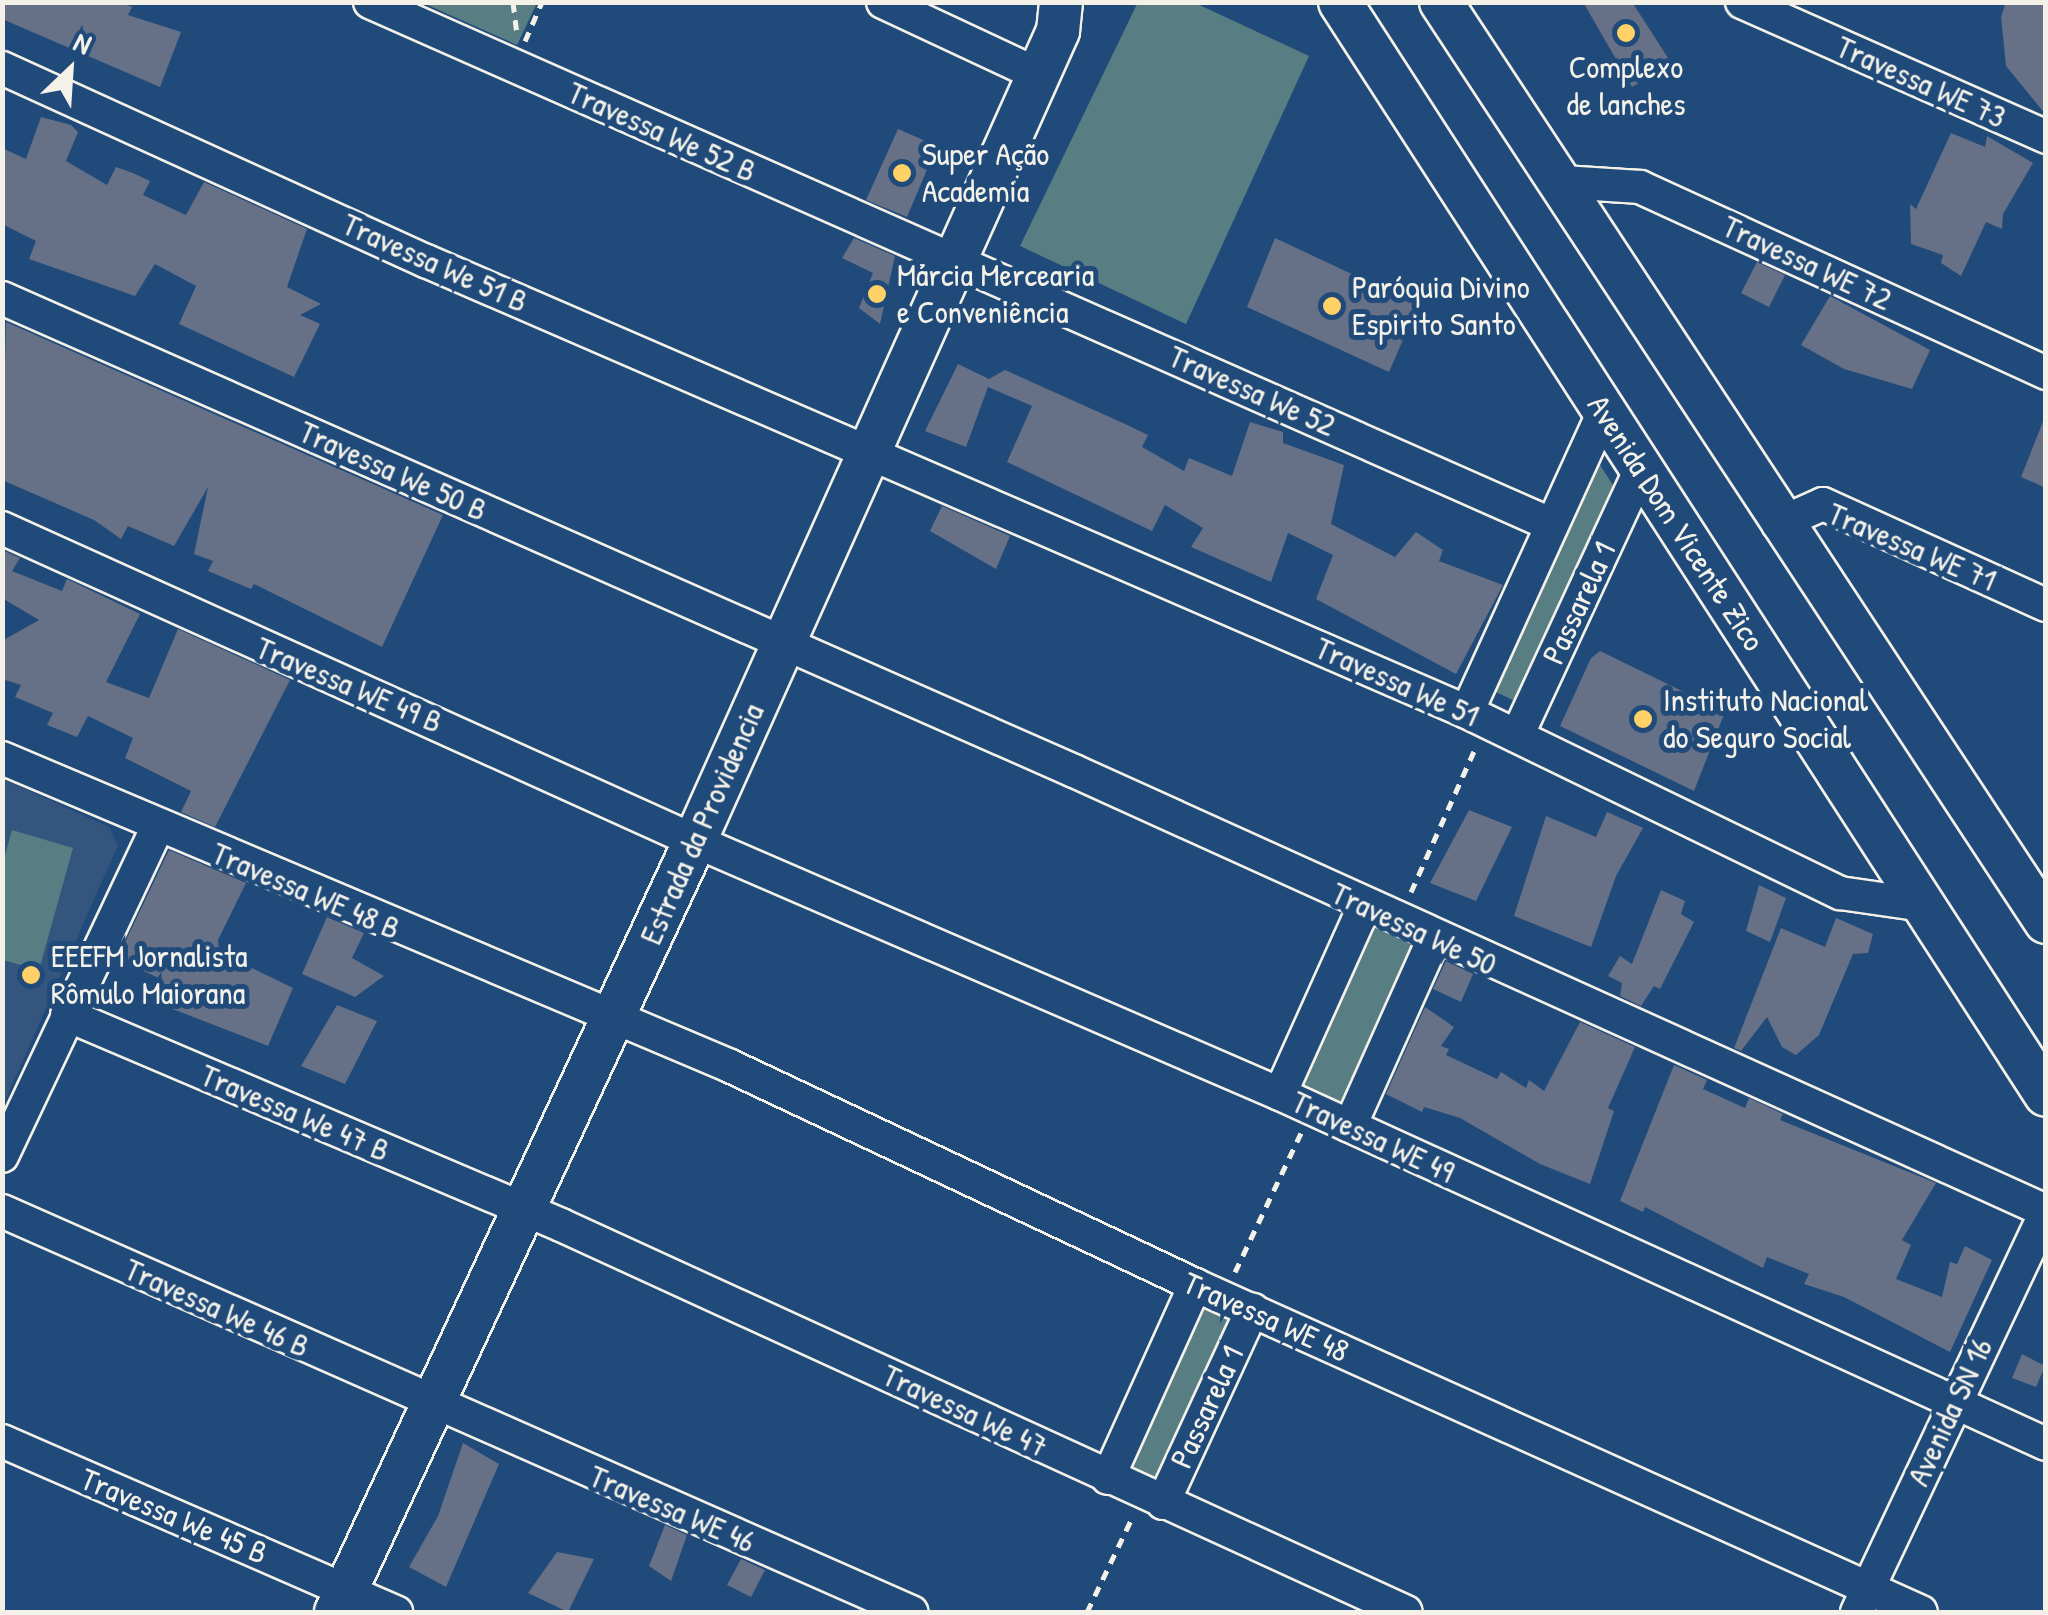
<!DOCTYPE html>
<html>
<head>
<meta charset="utf-8">
<style>
  body { margin:0 }
  #map { position:relative; width:2048px; height:1615px; overflow:hidden; background:#1f4a7a; font-family:"Patrick Hand",sans-serif }
  div>[style] { position:absolute }
  .built>* { inset:0; background:#34557e }
  .green>* { inset:0; background:#587e83 }
  .building>* { inset:0; background:#667086 }
  .path>* { height:5px; margin-top:-2.5px; transform-origin:0; background:repeating-linear-gradient(90deg,#f4f1e8 0 10px,transparent 0 18px) }
  .roads { filter:drop-shadow(2px 0 #f4f1e8) drop-shadow(-2px 0 #f4f1e8) drop-shadow(0 2px #f4f1e8) drop-shadow(0 -2px #f4f1e8) }
  .minor>* { height:32px; margin:-16px; padding:0 16px; transform-origin:16px; border-radius:16px; background:#1f4a7a }
  .major>* { height:42px; margin:-21px; padding:0 21px; transform-origin:21px; border-radius:21px; background:#1f4a7a }
  .dots>* { width:28px; height:28px; translate:-50% -50%; box-sizing:border-box; border:5px solid #1f4a7a; border-radius:50% }
  span { translate:-50% -50%; white-space:nowrap; text-align:center; line-height:1.15; -webkit-text-stroke:10px #1f4a7a; paint-order:stroke }
  .poi-label { font-size:32px; color:#f4f1e8 }
  .left { translate:0 -50%; text-align:left }
  .street-label { font-size:32px; color:#f4f1e8 }
  .frame { position:absolute; inset:0; border:5px solid #f4f1e8; pointer-events:none }
  .north { position:absolute; left:20px; top:20px; width:100px; height:100px; -webkit-text-stroke:8px #1f4a7a; paint-order:stroke; rotate:25deg; font-size:28px; font-weight:700; line-height:40px; text-align:center; color:#f4f1e8 }
  .north::after { content:''; display:block; margin:auto; width:35px; height:45px; background:#f4f1e8; clip-path:polygon(50% 0,100% 100%,50% 72%,0 100%) }
</style>
</head>
<body>
<div id="map">
  <div class="built">
    <i style="clip-path:polygon(3px 779px,109px 827px,118px 845px,3px 1106px)"></i>
  </div>
  <div class="green">
    <i style="clip-path:polygon(1138px 2px,1195px 3px,1309px 56px,1186px 324px,1020px 246px)"></i>
    <i style="clip-path:polygon(423px 3px,537px 3px,517px 45px)"></i>
    <i style="clip-path:polygon(1595px 457px,1618px 493px,1519px 703px,1481px 685px)"></i>
    <i style="clip-path:polygon(12px 830px,73px 848px,39px 970px,3px 960px,3px 863px)"></i>
    <i style="clip-path:polygon(1374px 926px,1414px 943px,1339px 1108px,1299px 1089px)"></i>
    <i style="clip-path:polygon(1195px 1285px,1252px 1310px,1163px 1503px,1108px 1478px)"></i>
  </div>
  <div class="building">
    <i style="clip-path:polygon(2px 2px,120px 2px,132px 7px,128px 15px,181px 32px,160px 87px,2px 19px)"></i>
    <i style="clip-path:polygon(1583px 2px,1632px 2px,1672px 64px,1632px 87px)"></i>
    <i style="clip-path:polygon(2006px 2px,2046px 2px,2046px 115px,2006px 66px,2001px 17px)"></i>
    <i style="clip-path:polygon(41px 117px,71px 125px,78px 132px,66px 161px,107px 185px,116px 167px,133px 173px,150px 181px,143px 195px,186px 215px,204px 182px,307px 229px,287px 287px,321px 304px,300px 315px,320px 324px,294px 377px,179px 324px,196px 286px,155px 264px,135px 296px,29px 259px,36px 241px,2px 224px,2px 148px,26px 159px)"></i>
    <i style="clip-path:polygon(898px 129px,937px 146px,907px 217px,866px 200px)"></i>
    <i style="clip-path:polygon(1951px 133px,1985px 147px,1987px 136px,2033px 163px,2003px 214px,2002px 229px,1986px 222px,1961px 276px,1941px 263px,1943px 255px,1911px 244px,1910px 204px,1916px 209px)"></i>
    <i style="clip-path:polygon(854px 238px,895px 256px,880px 324px,859px 308px,873px 273px,842px 258px)"></i>
    <i style="clip-path:polygon(1275px 238px,1418px 305px,1389px 372px,1247px 307px)"></i>
    <i style="clip-path:polygon(1757px 262px,1785px 275px,1769px 307px,1741px 293px)"></i>
    <i style="clip-path:polygon(1830px 296px,1930px 350px,1912px 389px,1844px 369px,1801px 345px)"></i>
    <i style="clip-path:polygon(6px 322px,443px 515px,382px 647px,254px 584px,251px 589px,208px 571px,213px 561px,194px 554px,208px 487px,174px 546px,128px 526px,121px 539px,94px 520px,2px 480px)"></i>
    <i style="clip-path:polygon(958px 364px,989px 379px,1005px 370px,1123px 423px,1148px 435px,1142px 447px,1184px 471px,1189px 458px,1232px 476px,1250px 422px,1283px 432px,1283px 443px,1344px 465px,1331px 524px,1395px 557px,1416px 532px,1443px 550px,1439px 561px,1503px 585px,1456px 674px,1316px 599px,1333px 555px,1288px 533px,1271px 582px,1191px 547px,1203px 528px,1165px 505px,1152px 531px,1007px 462px,1032px 406px,988px 387px,966px 447px,925px 431px)"></i>
    <i style="clip-path:polygon(2044px 419px,2046px 419px,2046px 488px,2021px 477px)"></i>
    <i style="clip-path:polygon(942px 506px,1010px 536px,996px 569px,930px 531px)"></i>
    <i style="clip-path:polygon(2px 550px,20px 558px,12px 571px,62px 591px,67px 579px,140px 614px,106px 682px,149px 698px,178px 629px,290px 680px,215px 827px,181px 812px,191px 791px,125px 758px,133px 738px,88px 716px,77px 737px,47px 725px,53px 713px,15px 697px,21px 685px,2px 679px,2px 641px,39px 620px,2px 598px)"></i>
    <i style="clip-path:polygon(1600px 651px,1725px 712px,1694px 791px,1560px 726px,1591px 658px)"></i>
    <i style="clip-path:polygon(1469px 810px,1512px 827px,1476px 901px,1430px 883px)"></i>
    <i style="clip-path:polygon(1607px 812px,1643px 828px,1616px 876px,1591px 947px,1514px 916px,1546px 816px,1596px 837px)"></i>
    <i style="clip-path:polygon(169px 850px,246px 883px,218px 940px,219px 952px,293px 988px,268px 1046px,152px 1001px,161px 979px,117px 959px)"></i>
    <i style="clip-path:polygon(1759px 885px,1786px 898px,1770px 942px,1746px 931px)"></i>
    <i style="clip-path:polygon(1661px 890px,1685px 901px,1681px 914px,1694px 922px,1660px 989px,1654px 986px,1641px 1006px,1620px 996px,1622px 983px,1608px 976px,1620px 956px,1632px 964px)"></i>
    <i style="clip-path:polygon(327px 917px,364px 933px,352px 958px,384px 976px,355px 997px,302px 974px)"></i>
    <i style="clip-path:polygon(1836px 918px,1873px 934px,1868px 953px,1853px 954px,1819px 1035px,1796px 1055px,1782px 1047px,1767px 1017px,1741px 1051px,1734px 1048px,1781px 928px,1825px 947px)"></i>
    <i style="clip-path:polygon(1446px 961px,1473px 974px,1461px 1002px,1433px 989px)"></i>
    <i style="clip-path:polygon(337px 1005px,377px 1021px,345px 1084px,301px 1066px)"></i>
    <i style="clip-path:polygon(1425px 1007px,1454px 1027px,1441px 1046px,1449px 1049px,1446px 1055px,1497px 1079px,1501px 1072px,1526px 1088px,1529px 1080px,1544px 1091px,1580px 1022px,1635px 1047px,1608px 1108px,1614px 1111px,1590px 1184px,1540px 1164px,1460px 1118px,1424px 1107px,1422px 1112px,1386px 1094px)"></i>
    <i style="clip-path:polygon(1674px 1065px,1707px 1080px,1703px 1089px,1745px 1108px,1749px 1098px,1783px 1114px,1780px 1120px,1936px 1183px,1902px 1240px,1911px 1245px,1896px 1279px,1942px 1297px,1950px 1262px,1957px 1264px,1965px 1246px,1992px 1260px,1950px 1352px,1844px 1297px,1804px 1284px,1809px 1274px,1767px 1257px,1763px 1268px,1645px 1207px,1643px 1212px,1620px 1201px)"></i>
    <i style="clip-path:polygon(2022px 1354px,2045px 1366px,2036px 1387px,2012px 1378px)"></i>
    <i style="clip-path:polygon(463px 1443px,499px 1464px,446px 1587px,409px 1567px,438px 1516px)"></i>
    <i style="clip-path:polygon(665px 1525px,687px 1535px,671px 1581px,649px 1566px)"></i>
    <i style="clip-path:polygon(557px 1552px,594px 1559px,568px 1612px,528px 1593px)"></i>
    <i style="clip-path:polygon(741px 1559px,765px 1570px,751px 1597px,727px 1585px)"></i>
  </div>
  <div class="path">
    <i style="left:513px;top:2px;width:32px;rotate:83deg"></i>
    <i style="left:525px;top:41px;width:43px;rotate:-66.4deg"></i>
    <i style="left:1411px;top:892px;width:159px;rotate:-65.9deg"></i>
    <i style="left:1235px;top:1272px;width:154px;rotate:-64.6deg"></i>
    <i style="left:1087px;top:1612px;width:106px;rotate:-64.4deg"></i>
  </div>
  <div class="roads">
    <div class="minor">
      <i style="left:370px;top:2px;width:1288px;rotate:23.86deg"></i>
      <i style="left:883px;top:2px;width:170px;rotate:25.1deg"></i>
      <i style="left:1742px;top:2px;width:333px;rotate:23.9deg"></i>
      <i style="left:2px;top:68px;width:466px;rotate:24.5deg"></i>
      <i style="left:426px;top:261px;width:1134px;rotate:23.42deg"></i>
      <i style="left:1467px;top:712px;width:415px;rotate:25.9deg"></i>
      <i style="left:1840px;top:893px;width:84px;rotate:8.2deg"></i>
      <i style="left:1563px;top:182px;width:77px;rotate:3.7deg"></i>
      <i style="left:1640px;top:187px;width:447px;rotate:24.6deg"></i>
      <i style="left:2px;top:298px;width:1172px;rotate:23.81deg"></i>
      <i style="left:1074px;top:771px;width:1067px;rotate:24.36deg"></i>
      <i style="left:1778px;top:524px;width:49px;rotate:-24deg"></i>
      <i style="left:1823px;top:504px;width:245px;rotate:24.4deg"></i>
      <i style="left:2px;top:528px;width:760px;rotate:24.31deg"></i>
      <i style="left:695px;top:841px;width:637px;rotate:23.39deg"></i>
      <i style="left:1280px;top:1094px;width:842px;rotate:24.56deg"></i>
      <i style="left:1467px;top:712px;width:331px;rotate:-65.5deg"></i>
      <i style="left:1517px;top:736px;width:294px;rotate:-65.1deg"></i>
      <i style="left:2px;top:758px;width:790px;rotate:22.93deg"></i>
      <i style="left:730px;top:1066px;width:514px;rotate:25.22deg"></i>
      <i style="left:1195px;top:1285px;width:796px;rotate:24.25deg"></i>
      <i style="left:67px;top:1015px;width:537px;rotate:23.03deg"></i>
      <i style="left:561px;top:1225px;width:929px;rotate:24.61deg"></i>
      <i style="left:1280px;top:1094px;width:205px;rotate:-65.8deg"></i>
      <i style="left:1350px;top:1126px;width:206px;rotate:-65.9deg"></i>
      <i style="left:2px;top:1156px;width:365px;rotate:-64.7deg"></i>
      <i style="left:2px;top:1211px;width:994px;rotate:23.8deg"></i>
      <i style="left:2px;top:1441px;width:430px;rotate:23.5deg"></i>
      <i style="left:1108px;top:1478px;width:212px;rotate:-65.7deg"></i>
      <i style="left:1163px;top:1503px;width:213px;rotate:-65.2deg"></i>
      <i style="left:1857px;top:1612px;width:442px;rotate:-64.7deg"></i>
    </div>
    <div class="major">
      <i style="left:1340px;top:2px;width:1301px;rotate:57.14deg"></i>
      <i style="left:1441px;top:2px;width:1101px;rotate:56.67deg"></i>
      <i style="left:336px;top:1612px;width:850px;rotate:-65.03deg"></i>
      <i style="left:695px;top:841px;width:888px;rotate:-65.86deg"></i>
      <i style="left:1058px;top:31px;width:29px;rotate:-84deg"></i>
    </div>
  </div>
  <div class="dots">
    <i style="left:1626px;top:33px;background:#ffd166"></i>
    <i style="left:902px;top:173px;background:#ffd166"></i>
    <i style="left:877px;top:294px;background:#ffd166"></i>
    <i style="left:1332px;top:306px;background:#ffd166"></i>
    <i style="left:1643px;top:719px;background:#ffd166"></i>
    <i style="left:31px;top:975px;background:#ffd166"></i>
  </div>
  <div class="poi-label">
    <span style="left:1626px;top:86px">Complexo<br>de lanches</span>
    <span class="left" style="left:922px;top:173px">Super Ação<br>Academia</span>
    <span class="left" style="left:897px;top:294px">Márcia Mercearia<br>e Conveniência</span>
    <span class="left" style="left:1352px;top:306px">Paróquia Divino<br>Espirito Santo</span>
    <span class="left" style="left:1663px;top:719px">Instituto Nacional<br>do Seguro Social</span>
    <span class="left" style="left:51px;top:975px">EEEFM Jornalista<br>Rômulo Maiorana</span>
  </div>
  <div class="street-label">
    <span style="left:1921px;top:82px;rotate:24deg">Travessa WE 73</span>
    <span style="left:662px;top:132px;rotate:24deg">Travessa We 52 B</span>
    <span style="left:435px;top:263px;rotate:24deg">Travessa We 51 B</span>
    <span style="left:1807px;top:263px;rotate:25deg">Travessa WE 72</span>
    <span style="left:1252px;top:391px;rotate:24deg">Travessa We 52</span>
    <span style="left:393px;top:471px;rotate:24deg">Travessa We 50 B</span>
    <span style="left:1676px;top:523px;rotate:57deg">Avenida Dom Vicente Zico</span>
    <span style="left:1912px;top:547px;rotate:23deg">Travessa WE 71</span>
    <span style="left:1579px;top:603px;rotate:-65deg">Passarela 1</span>
    <span style="left:1397px;top:682px;rotate:24deg">Travessa We 51</span>
    <span style="left:349px;top:685px;rotate:23deg">Travessa WE 49 B</span>
    <span style="left:702px;top:824px;rotate:-66deg">Estrada da Providencia</span>
    <span style="left:306px;top:891px;rotate:23deg">Travessa WE 48 B</span>
    <span style="left:1414px;top:929px;rotate:25deg">Travessa We 50</span>
    <span style="left:295px;top:1113px;rotate:23deg">Travessa We 47 B</span>
    <span style="left:1373px;top:1137px;rotate:25deg">Travessa WE 49</span>
    <span style="left:217px;top:1308px;rotate:24deg">Travessa We 46 B</span>
    <span style="left:1266px;top:1317px;rotate:24deg">Travessa WE 48</span>
    <span style="left:1207px;top:1407px;rotate:-65deg">Passarela 1</span>
    <span style="left:965px;top:1411px;rotate:25deg">Travessa We 47</span>
    <span style="left:1950px;top:1412px;rotate:-65deg">Avenida SN 16</span>
    <span style="left:672px;top:1509px;rotate:23deg">Travessa WE 46</span>
    <span style="left:174px;top:1516px;rotate:23deg">Travessa We 45 B</span>
  </div>
  <div class="frame"></div>
  <div class="north">N</div>
</div>
</body>
</html>
